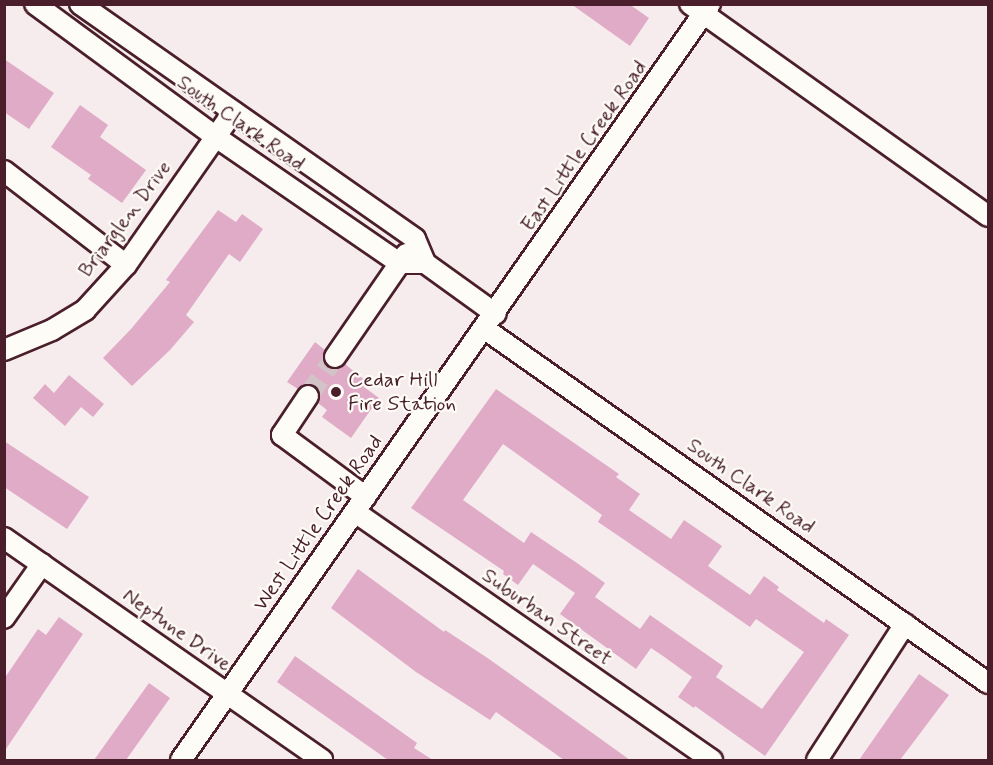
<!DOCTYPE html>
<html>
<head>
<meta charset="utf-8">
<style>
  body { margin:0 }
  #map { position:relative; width:993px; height:765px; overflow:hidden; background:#f7eced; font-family:Mynerve,sans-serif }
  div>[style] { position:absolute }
  .building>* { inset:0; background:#dfabc6 }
  .minor-tunnel>* { height:20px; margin-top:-10px; transform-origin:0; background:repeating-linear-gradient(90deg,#d4c3c6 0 20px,transparent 0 30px) }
  .roads { filter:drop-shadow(2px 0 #4a1f2b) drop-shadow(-2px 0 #4a1f2b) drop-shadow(0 2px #4a1f2b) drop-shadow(0 -2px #4a1f2b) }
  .minor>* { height:20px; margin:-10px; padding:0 10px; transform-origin:10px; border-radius:10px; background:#fdfcf7 }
  .dots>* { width:16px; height:16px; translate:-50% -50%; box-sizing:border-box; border:3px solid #fdfcf7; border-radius:50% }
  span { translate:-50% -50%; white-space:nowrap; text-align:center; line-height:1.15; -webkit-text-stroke:4.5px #fdfcf7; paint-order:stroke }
  .street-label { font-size:21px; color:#4a1f2b }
  .poi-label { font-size:21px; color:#4a1f2b }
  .left { translate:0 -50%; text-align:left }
  .frame { position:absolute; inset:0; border:6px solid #4a1f2b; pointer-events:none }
</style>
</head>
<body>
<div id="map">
  <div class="building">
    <i style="clip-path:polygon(571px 4px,629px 4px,649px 18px,630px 46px)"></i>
    <i style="clip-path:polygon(4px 59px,54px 93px,29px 129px,4px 112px)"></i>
    <i style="clip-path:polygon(80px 105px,108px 125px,100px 137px,146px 170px,122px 203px,88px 179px,91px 175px,51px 147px)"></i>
    <i style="clip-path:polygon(218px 210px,236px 222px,242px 214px,263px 229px,240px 262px,229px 254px,186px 315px,194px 322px,170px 350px,132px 386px,103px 358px,131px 329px,170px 282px,166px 280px)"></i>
    <i style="clip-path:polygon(315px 342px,325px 350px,323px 357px,328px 366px,335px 369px,345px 364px,368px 383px,364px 387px,379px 398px,351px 438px,322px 417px,327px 410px,318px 403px,320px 396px,315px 386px,308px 384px,298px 389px,287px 382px)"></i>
    <i style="clip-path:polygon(69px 375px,104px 404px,93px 417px,81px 407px,65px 426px,33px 398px,45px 384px,54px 393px)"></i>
    <i style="clip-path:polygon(evenodd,496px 389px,619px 474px,616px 477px,640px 494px,629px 510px,671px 539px,684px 520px,722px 546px,708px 566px,750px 595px,764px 576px,779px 587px,777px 590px,824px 623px,826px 619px,849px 635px,765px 756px,695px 706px,694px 708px,678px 697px,692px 677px,663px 656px,651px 648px,636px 669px,560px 614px,575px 593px,533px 564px,518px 585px,503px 574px,504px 571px,411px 508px,496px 389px,503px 444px,602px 515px,598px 522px,626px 541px,750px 627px,756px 619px,804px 652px,762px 709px,716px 677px,723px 666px,650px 615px,640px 629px,595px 597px,605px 583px,577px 563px,531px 532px,524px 543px,463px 500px,503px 444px)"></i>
    <i style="clip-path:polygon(4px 441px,89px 497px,67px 529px,4px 487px)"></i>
    <i style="clip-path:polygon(358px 569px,444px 632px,445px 630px,489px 659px,630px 760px,564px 760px,496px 712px,490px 720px,416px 672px,331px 608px)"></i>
    <i style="clip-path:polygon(59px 617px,83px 634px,4px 752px,4px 679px,38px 629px,46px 635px)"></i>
    <i style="clip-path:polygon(295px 656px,417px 743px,414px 748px,433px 760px,388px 760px,277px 682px)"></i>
    <i style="clip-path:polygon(919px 674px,949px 695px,900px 760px,859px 760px)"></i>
    <i style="clip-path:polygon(149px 683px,170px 698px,126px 760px,94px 760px)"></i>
  </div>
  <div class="minor-tunnel">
    <i style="left:308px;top:396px;width:47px;rotate:-55.3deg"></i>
  </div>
  <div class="roads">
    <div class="minor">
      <i style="left:35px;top:4px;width:225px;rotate:36.3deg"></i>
      <i style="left:216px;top:137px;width:222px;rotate:34.5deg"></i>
      <i style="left:399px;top:263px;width:26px"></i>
      <i style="left:80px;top:4px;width:409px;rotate:35deg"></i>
      <i style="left:415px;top:239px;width:26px;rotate:67deg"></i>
      <i style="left:425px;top:263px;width:87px;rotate:35.7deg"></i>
      <i style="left:690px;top:4px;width:366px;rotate:35.4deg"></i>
      <i style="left:4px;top:171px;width:154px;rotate:37.6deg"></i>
      <i style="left:485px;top:329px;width:615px;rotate:35.14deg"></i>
      <i style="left:4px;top:350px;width:52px;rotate:-22.6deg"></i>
      <i style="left:52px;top:330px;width:39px;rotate:-31deg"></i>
      <i style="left:85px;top:310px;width:61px;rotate:-47.7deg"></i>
      <i style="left:126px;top:265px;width:187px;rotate:-55deg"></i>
      <i style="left:335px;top:357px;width:125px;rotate:-55.4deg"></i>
      <i style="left:308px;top:396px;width:47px;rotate:123.7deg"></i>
      <i style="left:282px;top:435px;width:104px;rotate:36.4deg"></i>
      <i style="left:355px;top:512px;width:435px;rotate:34.8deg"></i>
      <i style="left:4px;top:538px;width:388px;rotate:34.9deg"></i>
      <i style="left:4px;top:618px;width:66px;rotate:-54.9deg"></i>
      <i style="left:181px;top:760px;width:923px;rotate:-55.02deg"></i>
      <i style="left:817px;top:760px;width:162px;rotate:-57.1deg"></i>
    </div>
  </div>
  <div class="dots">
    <i style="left:336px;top:392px;background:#4a1f2b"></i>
  </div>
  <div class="street-label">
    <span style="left:241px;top:123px;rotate:35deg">South Clark Road</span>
    <span style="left:584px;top:146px;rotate:-55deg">East Little Creek Road</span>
    <span style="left:125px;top:219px;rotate:-53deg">Briarglen Drive</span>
    <span style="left:751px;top:486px;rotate:35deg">South Clark Road</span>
    <span style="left:318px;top:523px;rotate:-55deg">West Little Creek Road</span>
    <span style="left:547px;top:617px;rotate:35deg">Suburban Street</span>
    <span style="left:177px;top:630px;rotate:35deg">Neptune Drive</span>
  </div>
  <div class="poi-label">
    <span class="left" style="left:348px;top:392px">Cedar Hill<br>Fire Station</span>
  </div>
  <div class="frame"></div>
</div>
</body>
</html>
